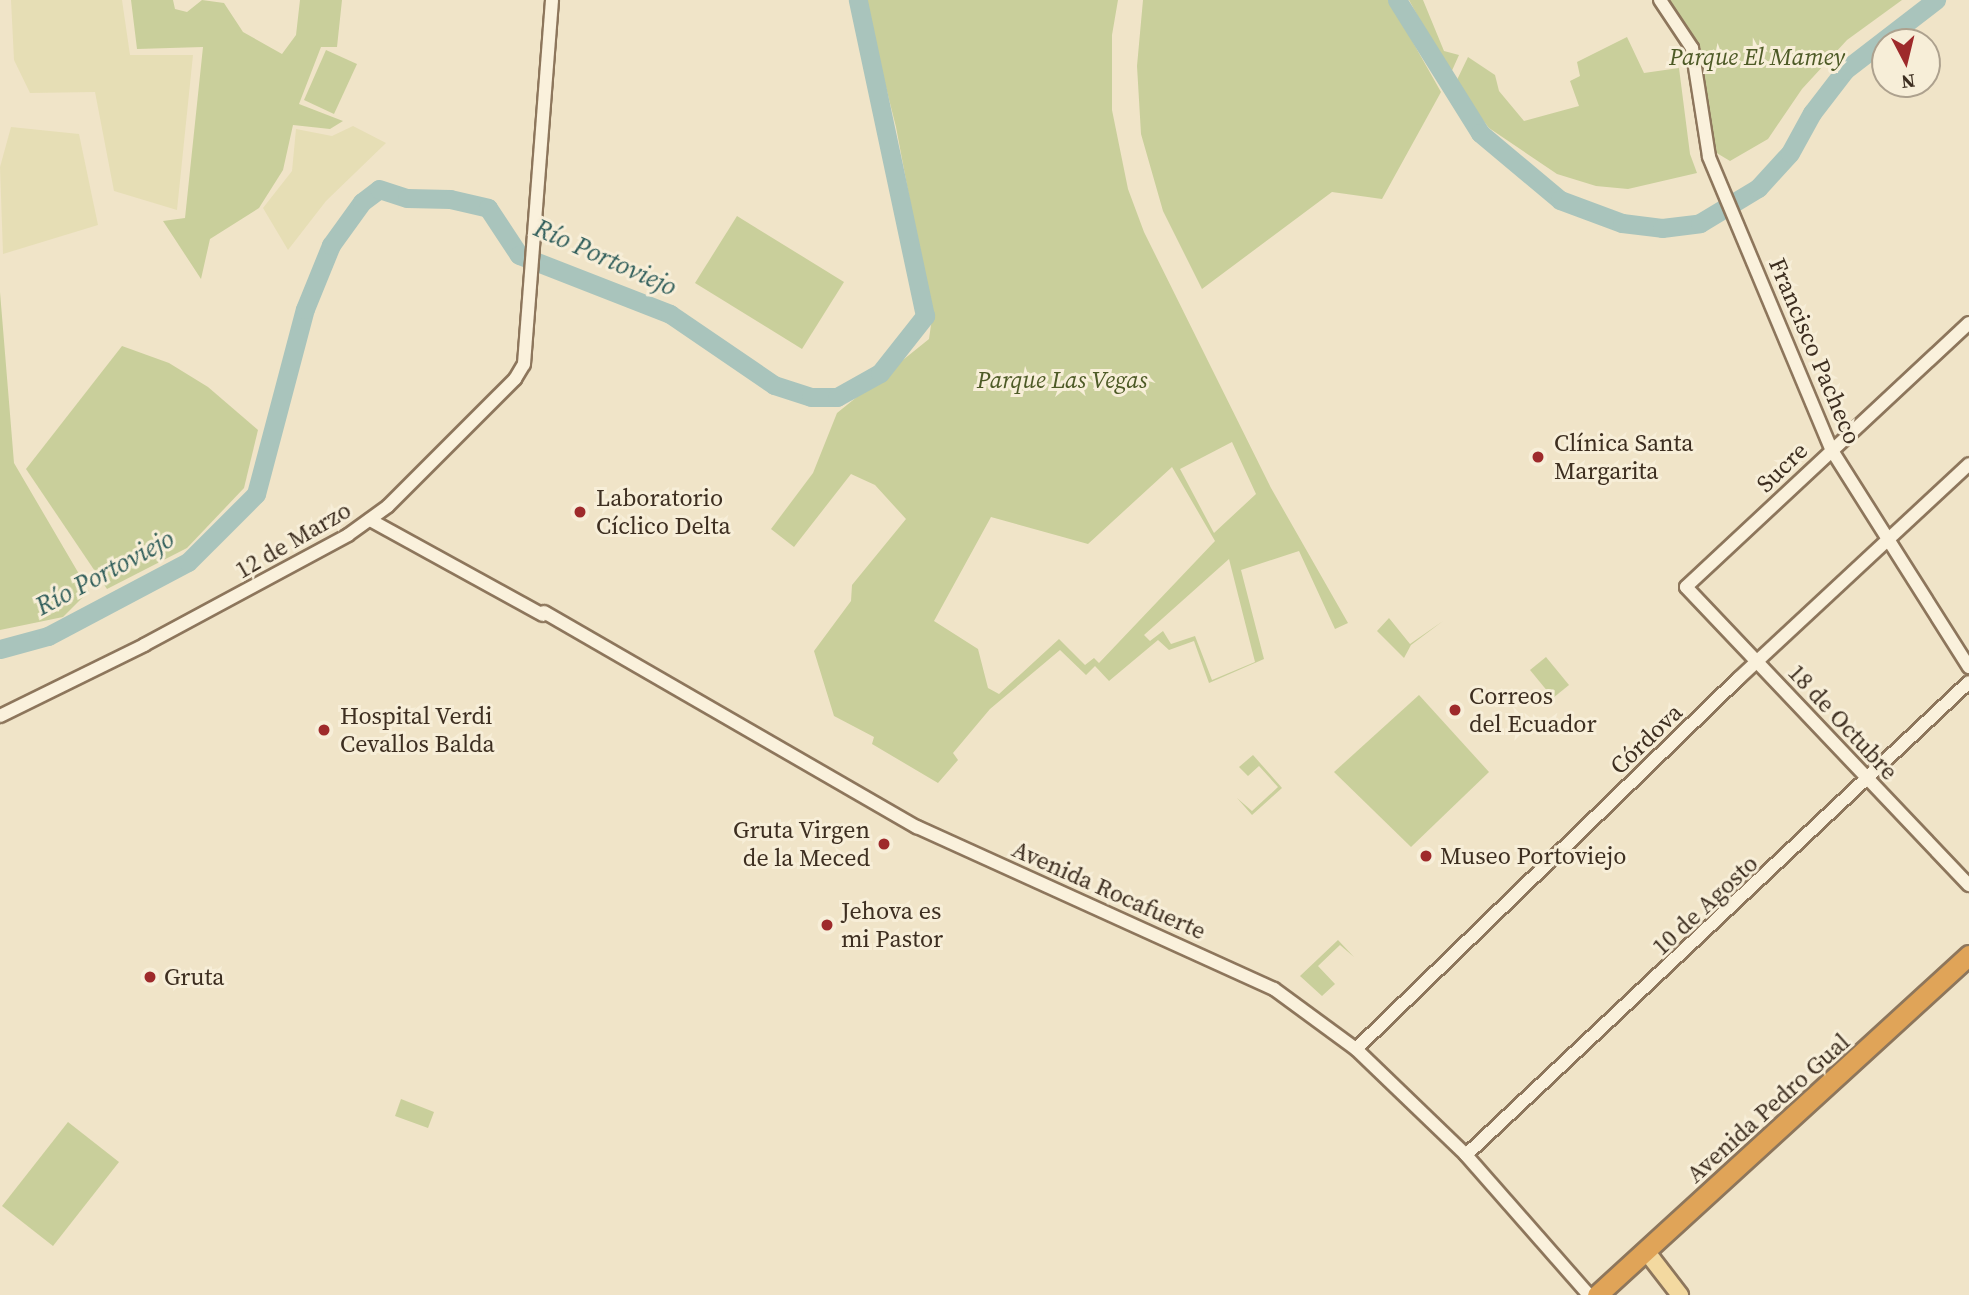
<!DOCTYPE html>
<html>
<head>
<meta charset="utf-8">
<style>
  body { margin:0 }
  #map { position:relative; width:1969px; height:1295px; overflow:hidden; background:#f0e4c8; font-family:"Source Serif 4",serif }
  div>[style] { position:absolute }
  .farmland>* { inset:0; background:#e6deb5 }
  .green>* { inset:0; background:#c9cf9b }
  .river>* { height:19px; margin:-9.5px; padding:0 9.5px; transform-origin:9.5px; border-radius:9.5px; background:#a9c4bc }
  .roads { filter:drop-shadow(2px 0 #8d765c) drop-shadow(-2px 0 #8d765c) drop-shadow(0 2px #8d765c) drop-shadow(0 -2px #8d765c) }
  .minor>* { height:12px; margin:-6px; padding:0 6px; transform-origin:6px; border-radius:6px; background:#faf1dc }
  .major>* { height:16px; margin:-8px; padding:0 8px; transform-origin:8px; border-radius:8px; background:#f3d9a0 }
  .highway>* { height:19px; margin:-9.5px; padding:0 9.5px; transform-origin:9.5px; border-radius:9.5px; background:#e0a458 }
  .dots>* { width:19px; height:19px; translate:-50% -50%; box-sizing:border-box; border:4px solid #f7eed8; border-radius:50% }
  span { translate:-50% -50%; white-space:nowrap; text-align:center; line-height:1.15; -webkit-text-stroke:6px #f7eed8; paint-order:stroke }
  .park-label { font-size:24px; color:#4d5a26; font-style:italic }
  .street-label { font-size:24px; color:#3d2e20 }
  .poi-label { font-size:24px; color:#3d2e20 }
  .left { translate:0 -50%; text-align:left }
  .right { translate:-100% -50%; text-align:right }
  .water-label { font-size:26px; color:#2f5d5a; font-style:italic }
  .north { position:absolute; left:1871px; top:28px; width:70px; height:70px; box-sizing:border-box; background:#f7eed8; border:2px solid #ada18e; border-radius:50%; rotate:173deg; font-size:19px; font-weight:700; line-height:28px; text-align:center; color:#3d2e20 }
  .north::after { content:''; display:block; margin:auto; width:24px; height:32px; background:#9e2a2b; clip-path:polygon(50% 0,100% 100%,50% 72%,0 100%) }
</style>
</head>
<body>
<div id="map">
  <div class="farmland">
    <i style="clip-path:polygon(11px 0,122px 0,130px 55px,193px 55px,177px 210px,114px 191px,95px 92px,30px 93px,14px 60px)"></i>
    <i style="clip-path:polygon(353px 126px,386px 143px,326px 201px,288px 250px,263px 208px,292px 171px,296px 129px,332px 136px)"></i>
    <i style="clip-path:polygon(11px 127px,79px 134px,98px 225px,3px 254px,0 167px)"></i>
  </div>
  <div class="green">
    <i style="clip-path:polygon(131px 0,173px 0,175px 9px,187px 12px,202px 0,224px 3px,243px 32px,282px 54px,296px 35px,300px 0,342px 0,337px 47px,321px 47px,299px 104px,343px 121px,330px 129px,293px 125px,283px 170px,259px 208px,210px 239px,201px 279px,163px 221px,185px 218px,203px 47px,137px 49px)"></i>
    <i style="clip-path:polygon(evenodd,864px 0,1118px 0,1112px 35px,1112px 110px,1128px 189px,1144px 232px,1271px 488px,1348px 623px,1335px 629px,1299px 551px,1241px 570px,1264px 659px,1209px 683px,1194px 641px,1169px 650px,1158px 640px,1109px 681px,1095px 666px,1086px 675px,1060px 650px,990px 709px,953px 753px,958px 760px,938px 783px,872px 744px,874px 737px,834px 716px,814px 651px,851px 601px,852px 585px,906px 519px,875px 485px,851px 474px,794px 547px,771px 529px,813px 473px,837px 413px,929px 339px,932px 318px,896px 127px,864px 0,1232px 442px,1256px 494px,1214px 533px,1180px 469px,1232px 442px,864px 0,1172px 467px,1215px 541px,1099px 663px,1094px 658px,1085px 665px,1059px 639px,999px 694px,988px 688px,978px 649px,934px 621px,991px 517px,1088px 544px,1172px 467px,864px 0,1229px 559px,1255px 662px,1212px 680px,1195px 636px,1171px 644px,1163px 631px,1150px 641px,1144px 635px,1229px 559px)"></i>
    <i style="clip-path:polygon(1143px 0,1389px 0,1441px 92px,1382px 199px,1332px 192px,1202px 289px,1163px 211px,1141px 134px,1137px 66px)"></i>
    <i style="clip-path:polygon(1409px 0,1423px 0,1444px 51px,1459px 55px,1450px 75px)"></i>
    <i style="clip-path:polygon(1668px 0,1902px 0,1847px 40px,1802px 89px,1768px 139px,1730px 161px,1715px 152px,1700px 51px)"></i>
    <i style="clip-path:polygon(1627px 37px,1644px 73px,1679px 68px,1690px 154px,1697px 173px,1628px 189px,1596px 186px,1557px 174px,1489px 128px,1455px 84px,1468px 57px,1495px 75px,1499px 91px,1524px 121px,1579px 106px,1570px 81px,1580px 76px,1577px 62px)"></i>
    <i style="clip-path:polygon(326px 50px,357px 64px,334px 114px,304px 100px)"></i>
    <i style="clip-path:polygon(737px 216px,844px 282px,802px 349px,695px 283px)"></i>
    <i style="clip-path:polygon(0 292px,14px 463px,89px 591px,63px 617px,0 630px)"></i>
    <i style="clip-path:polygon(122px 346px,169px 363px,208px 387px,258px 430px,244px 488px,187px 548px,107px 589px,26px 469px)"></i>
    <i style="clip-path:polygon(1389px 618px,1410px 644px,1443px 621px,1411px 645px,1404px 658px,1377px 631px)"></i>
    <i style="clip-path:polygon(1546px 657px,1569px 685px,1553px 698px,1530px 670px)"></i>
    <i style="clip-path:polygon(1419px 695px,1489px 772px,1411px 847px,1334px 772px)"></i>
    <i style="clip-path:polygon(1253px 755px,1282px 788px,1252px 815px,1237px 798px,1252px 811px,1278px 787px,1259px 766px,1248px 776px,1239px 767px)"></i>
    <i style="clip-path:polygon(1338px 940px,1354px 957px,1340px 945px,1318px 966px,1335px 984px,1322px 996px,1300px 976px)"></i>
    <i style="clip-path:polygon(401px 1099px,434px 1112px,428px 1128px,395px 1116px)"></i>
    <i style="clip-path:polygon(68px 1122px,119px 1162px,53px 1246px,2px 1206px)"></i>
  </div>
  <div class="river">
    <i style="left:1397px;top:0;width:157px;rotate:58deg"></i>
    <i style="left:1480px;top:133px;width:104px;rotate:39.9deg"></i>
    <i style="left:1560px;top:200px;width:66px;rotate:20.4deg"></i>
    <i style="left:1622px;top:223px;width:40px;rotate:7.1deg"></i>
    <i style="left:1662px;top:228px;width:38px;rotate:-7deg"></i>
    <i style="left:1700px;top:223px;width:68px;rotate:-31.1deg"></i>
    <i style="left:1758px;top:188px;width:47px;rotate:-47.6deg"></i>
    <i style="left:1790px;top:153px;width:46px;rotate:-61.2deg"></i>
    <i style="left:1812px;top:113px;width:54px;rotate:-52.5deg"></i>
    <i style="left:1845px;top:70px;width:115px;rotate:-37.6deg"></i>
    <i style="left:0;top:649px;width:50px;rotate:-15.2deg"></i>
    <i style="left:48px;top:636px;width:158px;rotate:-27.9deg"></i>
    <i style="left:188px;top:562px;width:96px;rotate:-45deg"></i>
    <i style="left:256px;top:494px;width:191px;rotate:-75.2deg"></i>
    <i style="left:305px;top:309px;width:69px;rotate:-67.9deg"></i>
    <i style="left:331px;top:245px;width:53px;rotate:-54.2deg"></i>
    <i style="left:362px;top:202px;width:21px;rotate:-37deg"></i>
    <i style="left:379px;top:189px;width:29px;rotate:18deg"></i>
    <i style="left:407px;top:198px;width:43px;rotate:1.3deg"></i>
    <i style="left:450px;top:199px;width:39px;rotate:13deg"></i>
    <i style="left:488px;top:208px;width:56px;rotate:56.6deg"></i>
    <i style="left:519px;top:255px;width:162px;rotate:21.3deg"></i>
    <i style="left:670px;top:314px;width:126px;rotate:34.3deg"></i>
    <i style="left:774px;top:385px;width:39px;rotate:18deg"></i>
    <i style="left:811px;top:397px;width:26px"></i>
    <i style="left:837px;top:397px;width:49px;rotate:-29.2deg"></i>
    <i style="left:880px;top:373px;width:73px;rotate:-51.7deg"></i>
    <i style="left:925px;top:316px;width:323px;rotate:-102deg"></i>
  </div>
  <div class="roads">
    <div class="minor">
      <i style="left:1660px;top:0;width:58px;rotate:56.3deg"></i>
      <i style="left:1692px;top:48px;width:110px;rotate:81.1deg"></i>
      <i style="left:1709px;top:157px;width:316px;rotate:67.3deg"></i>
      <i style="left:1831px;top:449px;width:258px;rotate:57.7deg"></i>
      <i style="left:1969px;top:323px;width:387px;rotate:137deg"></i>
      <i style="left:1686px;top:587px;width:411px;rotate:46.5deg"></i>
      <i style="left:370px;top:520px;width:197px;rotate:28.8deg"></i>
      <i style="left:544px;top:612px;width:431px;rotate:30deg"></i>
      <i style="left:917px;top:827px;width:392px;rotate:24.4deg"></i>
      <i style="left:1274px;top:989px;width:102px;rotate:36.2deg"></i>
      <i style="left:1356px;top:1049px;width:153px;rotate:43.9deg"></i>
      <i style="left:1466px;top:1155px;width:186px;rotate:48.7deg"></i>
      <i style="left:0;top:716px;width:161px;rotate:-26.2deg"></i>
      <i style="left:144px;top:645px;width:232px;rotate:-28.3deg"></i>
      <i style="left:348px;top:535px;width:49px;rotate:-35.9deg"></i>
      <i style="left:388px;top:506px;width:180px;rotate:-45deg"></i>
      <i style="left:515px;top:379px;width:17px;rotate:-59deg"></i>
      <i style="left:524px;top:364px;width:365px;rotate:-85.6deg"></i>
      <i style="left:1356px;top:1049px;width:533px;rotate:-44.09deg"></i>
      <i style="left:1739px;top:678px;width:314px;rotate:-42.9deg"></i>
      <i style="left:1466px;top:1155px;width:690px;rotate:-43.24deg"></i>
    </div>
    <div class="major">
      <i style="left:1646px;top:1251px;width:56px;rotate:52.3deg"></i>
    </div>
    <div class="highway">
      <i style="left:1597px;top:1295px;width:504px;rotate:-42.43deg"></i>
    </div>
  </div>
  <div class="dots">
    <i style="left:1538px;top:457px;background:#9e2a2b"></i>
    <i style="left:580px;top:512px;background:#9e2a2b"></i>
    <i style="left:1455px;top:710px;background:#9e2a2b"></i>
    <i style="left:324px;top:730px;background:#9e2a2b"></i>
    <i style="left:884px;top:844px;background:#9e2a2b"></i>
    <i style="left:1426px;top:856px;background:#9e2a2b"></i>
    <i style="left:827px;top:925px;background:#9e2a2b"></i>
    <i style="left:150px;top:977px;background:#9e2a2b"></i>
  </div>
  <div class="park-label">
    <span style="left:1757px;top:57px">Parque El Mamey</span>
    <span style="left:1062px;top:380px">Parque Las Vegas</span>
  </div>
  <div class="street-label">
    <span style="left:1815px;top:351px;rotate:67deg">Francisco Pacheco</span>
    <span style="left:1782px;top:467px;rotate:-44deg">Sucre</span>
    <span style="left:293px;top:540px;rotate:-30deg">12 de Marzo</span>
    <span style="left:1843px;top:722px;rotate:47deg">18 de Octubre</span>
    <span style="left:1646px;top:739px;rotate:-44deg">Córdova</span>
    <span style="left:1109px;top:890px;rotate:24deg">Avenida Rocafuerte</span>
    <span style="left:1705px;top:905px;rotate:-43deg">10 de Agosto</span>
    <span style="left:1768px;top:1108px;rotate:-42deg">Avenida Pedro Gual</span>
  </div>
  <div class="poi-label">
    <span class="left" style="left:1554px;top:457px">Clínica Santa<br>Margarita</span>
    <span class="left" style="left:596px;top:512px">Laboratorio<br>Cíclico Delta</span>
    <span class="left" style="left:1469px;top:710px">Correos<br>del Ecuador</span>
    <span class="left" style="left:340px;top:730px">Hospital Verdi<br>Cevallos Balda</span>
    <span class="right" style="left:870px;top:844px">Gruta Virgen<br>de la Meced</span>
    <span class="left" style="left:1440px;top:856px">Museo Portoviejo</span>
    <span class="left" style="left:841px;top:925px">Jehova es<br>mi Pastor</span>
    <span class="left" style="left:164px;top:977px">Gruta</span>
  </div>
  <div class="water-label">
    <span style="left:605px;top:258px;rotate:24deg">Río Portoviejo</span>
    <span style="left:105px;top:573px;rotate:-28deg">Río Portoviejo</span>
  </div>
  <div class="north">N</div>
</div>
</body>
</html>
